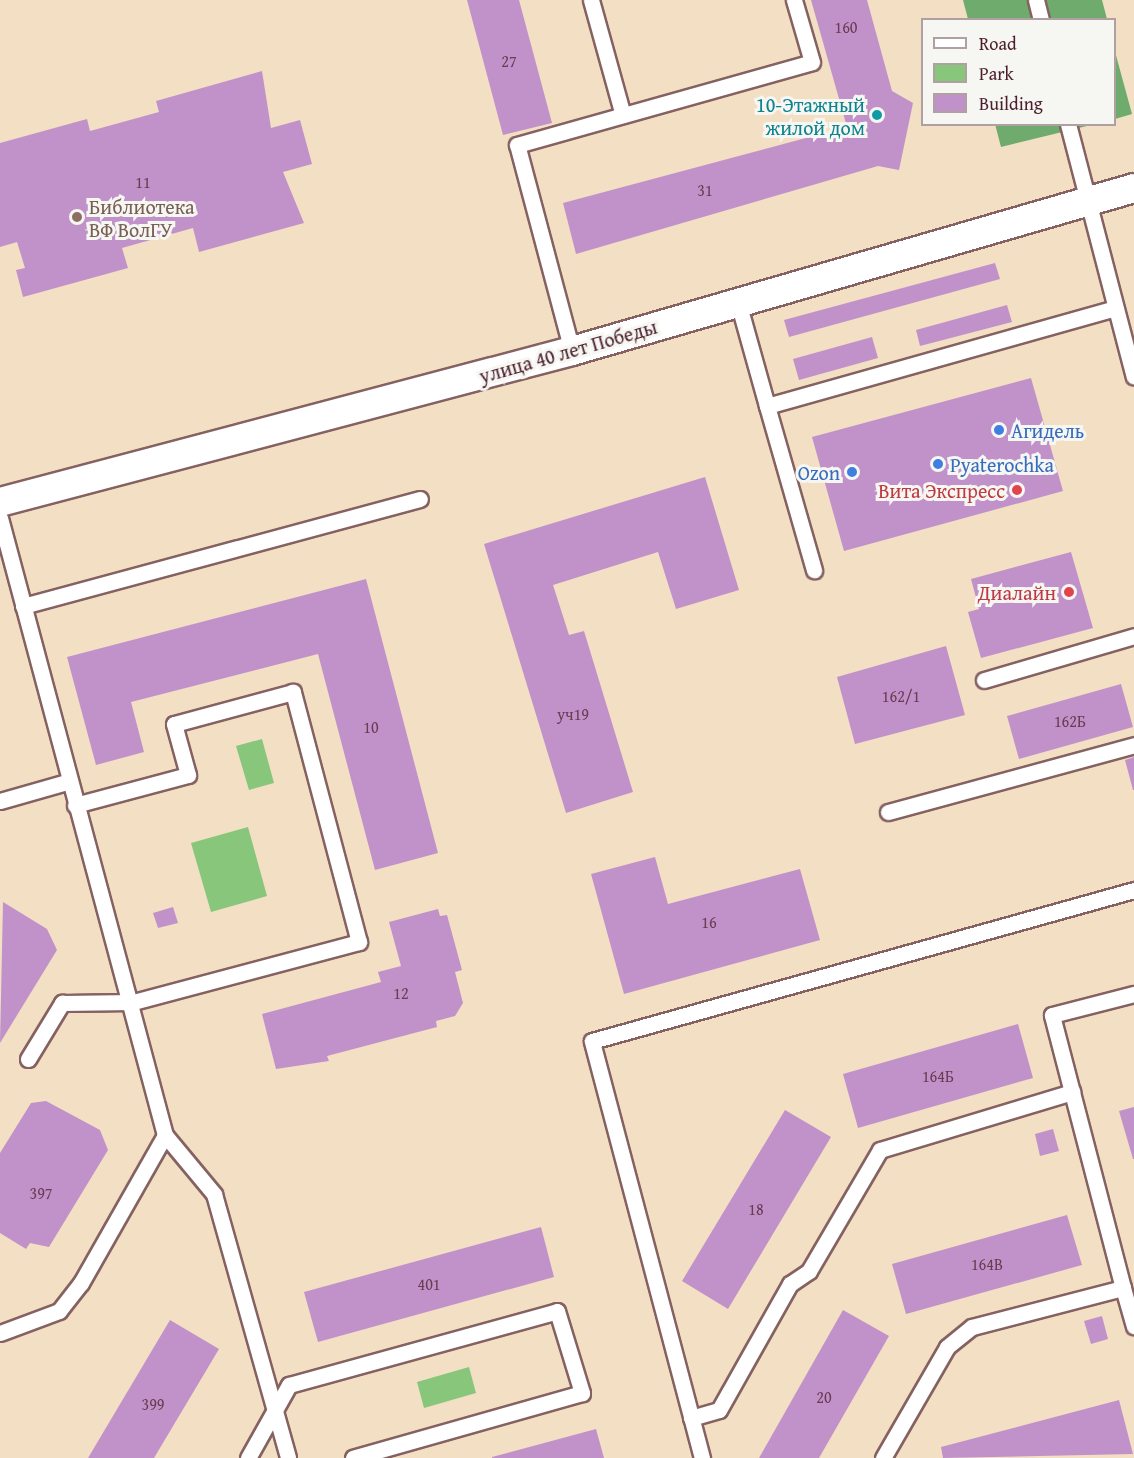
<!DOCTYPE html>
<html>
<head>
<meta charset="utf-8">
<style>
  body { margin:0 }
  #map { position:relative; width:1134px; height:1458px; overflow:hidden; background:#f3dfc4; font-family:"Gentium Book Plus",serif }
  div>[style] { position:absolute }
  .green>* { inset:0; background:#88c67c }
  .forest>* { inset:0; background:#6eab6c }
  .building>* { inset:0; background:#c192c9 }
  .roads { filter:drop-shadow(2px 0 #856261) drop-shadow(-2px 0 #856261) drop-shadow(0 2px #856261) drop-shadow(0 -2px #856261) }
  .lane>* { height:15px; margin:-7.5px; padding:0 7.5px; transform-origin:7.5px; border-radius:7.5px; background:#fff }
  .street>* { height:28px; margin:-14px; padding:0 14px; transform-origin:14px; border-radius:14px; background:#fff }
  .dots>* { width:16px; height:16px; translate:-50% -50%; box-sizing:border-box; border:3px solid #f6f6f2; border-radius:50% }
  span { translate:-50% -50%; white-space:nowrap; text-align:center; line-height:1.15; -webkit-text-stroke:6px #f6f6f2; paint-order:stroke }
  .number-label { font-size:16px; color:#683c52 }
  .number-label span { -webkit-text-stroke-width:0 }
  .culture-label { font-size:20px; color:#0d838f }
  .right { translate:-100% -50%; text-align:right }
  .education-label { font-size:20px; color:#785e54 }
  .left { translate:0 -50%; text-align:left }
  .street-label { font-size:20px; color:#4a1f2b }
  .shop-label { font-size:20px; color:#366cbe }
  .health-label { font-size:20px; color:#be3a42 }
  .legend { position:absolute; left:921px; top:18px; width:195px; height:108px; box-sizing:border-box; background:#f6f6f2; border:2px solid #b1a0a2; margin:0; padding:8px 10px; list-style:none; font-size:18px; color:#4a1f2b }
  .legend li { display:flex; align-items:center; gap:12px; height:30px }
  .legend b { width:30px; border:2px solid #b1a0a2 }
</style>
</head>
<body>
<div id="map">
  <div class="green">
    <i style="clip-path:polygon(262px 739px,274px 783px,249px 790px,236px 746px)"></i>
    <i style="clip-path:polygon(248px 827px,267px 896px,211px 912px,191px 843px)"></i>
    <i style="clip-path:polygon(469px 1367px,476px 1393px,424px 1408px,417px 1382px)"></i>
  </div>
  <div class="forest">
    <i style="clip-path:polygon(963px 0,1102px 0,1107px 19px,968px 19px)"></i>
    <i style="clip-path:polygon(1114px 48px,1132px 114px,1115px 119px,1114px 119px)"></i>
    <i style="clip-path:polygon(995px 124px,1091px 125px,1001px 147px)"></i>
  </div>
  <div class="building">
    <i style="clip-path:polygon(467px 0,519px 0,552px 123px,503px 135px)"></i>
    <i style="clip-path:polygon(811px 0,867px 0,892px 91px,913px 103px,899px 170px,878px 166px,576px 254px,563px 203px,847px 127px)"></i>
    <i style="clip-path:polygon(262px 71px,271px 128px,300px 120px,312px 164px,283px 172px,304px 223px,199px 252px,193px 228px,122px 248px,128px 268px,23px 297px,16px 270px,25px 268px,17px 242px,0 247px,0 143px,87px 119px,90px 131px,159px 112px,156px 101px)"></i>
    <i style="clip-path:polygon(995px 263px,1000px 279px,789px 337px,784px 320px)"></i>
    <i style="clip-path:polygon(1007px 305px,1012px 322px,920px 346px,916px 330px)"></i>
    <i style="clip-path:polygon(872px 337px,878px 358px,799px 380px,793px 359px)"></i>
    <i style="clip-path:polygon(1031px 378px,1063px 491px,844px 551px,812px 437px)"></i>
    <i style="clip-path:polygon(705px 477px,739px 590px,676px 609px,658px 552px,553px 585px,569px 635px,584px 631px,633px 792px,566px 813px,484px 544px)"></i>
    <i style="clip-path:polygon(1071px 552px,1093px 628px,981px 658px,968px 612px,979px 609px,971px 579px)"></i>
    <i style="clip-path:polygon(366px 579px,438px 853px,375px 870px,318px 654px,131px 702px,144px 752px,96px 765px,67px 657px)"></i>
    <i style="clip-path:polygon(946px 646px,965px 715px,855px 744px,837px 677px)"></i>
    <i style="clip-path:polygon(1121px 684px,1133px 727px,1019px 759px,1007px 716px)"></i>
    <i style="clip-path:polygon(1134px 757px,1134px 790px,1133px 790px,1125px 760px)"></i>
    <i style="clip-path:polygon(655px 857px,668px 904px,800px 869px,820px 940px,624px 994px,591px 874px)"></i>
    <i style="clip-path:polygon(3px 902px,47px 929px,57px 950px,0 1043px)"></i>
    <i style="clip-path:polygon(173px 907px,178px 923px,158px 928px,153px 913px)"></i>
    <i style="clip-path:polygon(438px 909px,440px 916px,447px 915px,462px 970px,455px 972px,463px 1003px,455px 1016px,436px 1021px,437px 1027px,327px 1056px,329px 1061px,276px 1069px,262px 1014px,381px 982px,378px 972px,401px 966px,389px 922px)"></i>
    <i style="clip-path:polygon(1018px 1024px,1033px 1078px,858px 1128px,843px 1074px)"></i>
    <i style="clip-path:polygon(46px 1101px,100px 1130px,108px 1150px,49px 1247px,30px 1243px,26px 1249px,0 1233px,0 1153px,31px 1103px)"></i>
    <i style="clip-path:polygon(1134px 1107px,1134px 1159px,1133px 1159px,1119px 1111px)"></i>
    <i style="clip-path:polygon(785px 1110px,831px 1137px,728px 1309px,682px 1281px)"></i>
    <i style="clip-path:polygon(1053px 1129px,1059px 1151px,1040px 1156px,1035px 1134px)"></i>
    <i style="clip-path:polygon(1067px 1215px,1082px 1265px,906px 1314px,892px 1264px)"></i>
    <i style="clip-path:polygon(541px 1227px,554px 1277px,318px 1342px,304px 1292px)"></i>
    <i style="clip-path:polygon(843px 1310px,889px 1336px,819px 1458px,759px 1458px)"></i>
    <i style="clip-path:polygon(1102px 1316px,1108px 1339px,1091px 1344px,1084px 1321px)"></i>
    <i style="clip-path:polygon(170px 1320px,219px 1349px,154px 1458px,88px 1458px)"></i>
    <i style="clip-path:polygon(1119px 1400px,1133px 1454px,943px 1458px,941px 1447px)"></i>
    <i style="clip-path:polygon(596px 1429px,604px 1458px,492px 1458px,492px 1457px)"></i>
  </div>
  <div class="roads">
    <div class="lane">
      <i style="left:591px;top:0;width:119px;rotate:74.5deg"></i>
      <i style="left:1036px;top:0;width:21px;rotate:76deg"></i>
      <i style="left:1068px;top:124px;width:261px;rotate:75.4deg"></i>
      <i style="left:738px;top:302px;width:108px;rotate:74.4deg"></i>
      <i style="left:767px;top:406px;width:362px;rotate:-15.7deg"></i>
      <i style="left:572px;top:351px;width:213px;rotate:-104.9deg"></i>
      <i style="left:517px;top:145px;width:306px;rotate:-15.7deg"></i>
      <i style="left:812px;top:62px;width:65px;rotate:-106.2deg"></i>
      <i style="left:767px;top:406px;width:171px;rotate:74deg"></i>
      <i style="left:0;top:518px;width:639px;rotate:75.03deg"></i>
      <i style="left:165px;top:1135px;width:77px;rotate:50.3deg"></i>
      <i style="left:214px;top:1194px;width:274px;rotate:74.3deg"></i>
      <i style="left:23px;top:606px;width:411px;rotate:-15.1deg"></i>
      <i style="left:984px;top:680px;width:156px;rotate:-16.3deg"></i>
      <i style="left:0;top:801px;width:73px;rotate:-15.9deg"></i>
      <i style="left:888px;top:812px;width:255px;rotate:-15.2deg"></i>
      <i style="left:28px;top:1059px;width:66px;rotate:-58.7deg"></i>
      <i style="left:62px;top:1003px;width:71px;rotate:-0.8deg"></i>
      <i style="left:133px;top:1002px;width:234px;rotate:-14.9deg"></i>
      <i style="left:359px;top:942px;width:259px;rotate:-104.8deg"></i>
      <i style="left:293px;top:692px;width:123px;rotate:164.9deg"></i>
      <i style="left:174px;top:724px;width:53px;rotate:74.6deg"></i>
      <i style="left:188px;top:775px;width:117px;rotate:165.1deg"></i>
      <i style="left:1123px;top:1288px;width:40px;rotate:74deg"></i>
      <i style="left:0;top:1333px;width:63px;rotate:-20.4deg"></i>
      <i style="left:59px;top:1311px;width:36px;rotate:-52deg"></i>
      <i style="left:81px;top:1283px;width:170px;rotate:-60.4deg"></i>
      <i style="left:691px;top:1418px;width:29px;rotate:-16deg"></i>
      <i style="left:719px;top:1410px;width:145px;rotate:-60.6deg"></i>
      <i style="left:790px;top:1284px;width:23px;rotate:-34deg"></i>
      <i style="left:809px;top:1271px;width:140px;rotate:-59.6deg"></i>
      <i style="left:880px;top:1150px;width:201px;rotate:-16.8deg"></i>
      <i style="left:248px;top:1458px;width:84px;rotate:-60.7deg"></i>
      <i style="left:289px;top:1385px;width:278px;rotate:-15.4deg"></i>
      <i style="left:557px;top:1311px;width:86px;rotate:73deg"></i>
      <i style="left:582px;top:1393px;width:238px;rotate:164.2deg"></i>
      <i style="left:702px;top:1458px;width:431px;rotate:-104.8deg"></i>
      <i style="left:592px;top:1041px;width:563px;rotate:-15.57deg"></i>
      <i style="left:883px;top:1458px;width:128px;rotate:-60deg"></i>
      <i style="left:947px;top:1347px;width:32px;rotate:-39deg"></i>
      <i style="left:972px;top:1327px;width:156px;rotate:-14.5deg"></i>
      <i style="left:1123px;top:1288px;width:282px;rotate:-104.6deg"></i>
      <i style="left:1052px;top:1015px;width:85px;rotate:-14.4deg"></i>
    </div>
    <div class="street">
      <i style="left:0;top:502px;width:592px;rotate:-14.79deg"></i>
      <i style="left:572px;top:351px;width:585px;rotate:-16.17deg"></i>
    </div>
  </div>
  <div class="dots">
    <i style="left:877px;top:115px;background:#0f9aa8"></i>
    <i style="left:77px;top:217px;background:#8d6e63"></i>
    <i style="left:999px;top:430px;background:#3f7fe0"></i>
    <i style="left:938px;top:464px;background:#3f7fe0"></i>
    <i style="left:852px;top:472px;background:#3f7fe0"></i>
    <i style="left:1017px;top:490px;background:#e0444e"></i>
    <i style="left:1069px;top:592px;background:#e0444e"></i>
  </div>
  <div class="number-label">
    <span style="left:846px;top:27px">160</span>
    <span style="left:509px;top:61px">27</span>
    <span style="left:143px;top:182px">11</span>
    <span style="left:705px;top:190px">31</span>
    <span style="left:901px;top:696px">162/1</span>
    <span style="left:573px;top:714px">уч19</span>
    <span style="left:1070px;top:721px">162Б</span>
    <span style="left:371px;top:727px">10</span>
    <span style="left:709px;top:922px">16</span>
    <span style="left:401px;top:993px">12</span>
    <span style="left:938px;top:1076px">164Б</span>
    <span style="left:41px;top:1193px">397</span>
    <span style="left:756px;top:1209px">18</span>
    <span style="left:987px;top:1264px">164В</span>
    <span style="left:429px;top:1284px">401</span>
    <span style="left:824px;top:1397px">20</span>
    <span style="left:153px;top:1404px">399</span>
  </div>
  <div class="culture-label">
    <span class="right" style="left:865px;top:116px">10-Этажный<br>жилой дом</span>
  </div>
  <div class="education-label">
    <span class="left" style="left:89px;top:218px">Библиотека<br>ВФ ВолГУ</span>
  </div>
  <div class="street-label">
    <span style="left:568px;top:351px;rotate:-16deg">улица 40 лет Победы</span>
  </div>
  <div class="shop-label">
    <span class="left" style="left:1011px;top:430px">Агидель</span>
    <span class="left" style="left:950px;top:464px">Pyaterochka</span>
    <span class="right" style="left:840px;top:472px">Ozon</span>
  </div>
  <div class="health-label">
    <span class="right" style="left:1005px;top:490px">Вита Экспресс</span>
    <span class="right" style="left:1056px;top:592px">Диалайн</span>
  </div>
  <ul class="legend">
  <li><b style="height:8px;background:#fff"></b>Road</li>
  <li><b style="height:16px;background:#88c67c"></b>Park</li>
  <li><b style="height:16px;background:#c192c9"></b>Building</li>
  </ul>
</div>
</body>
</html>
